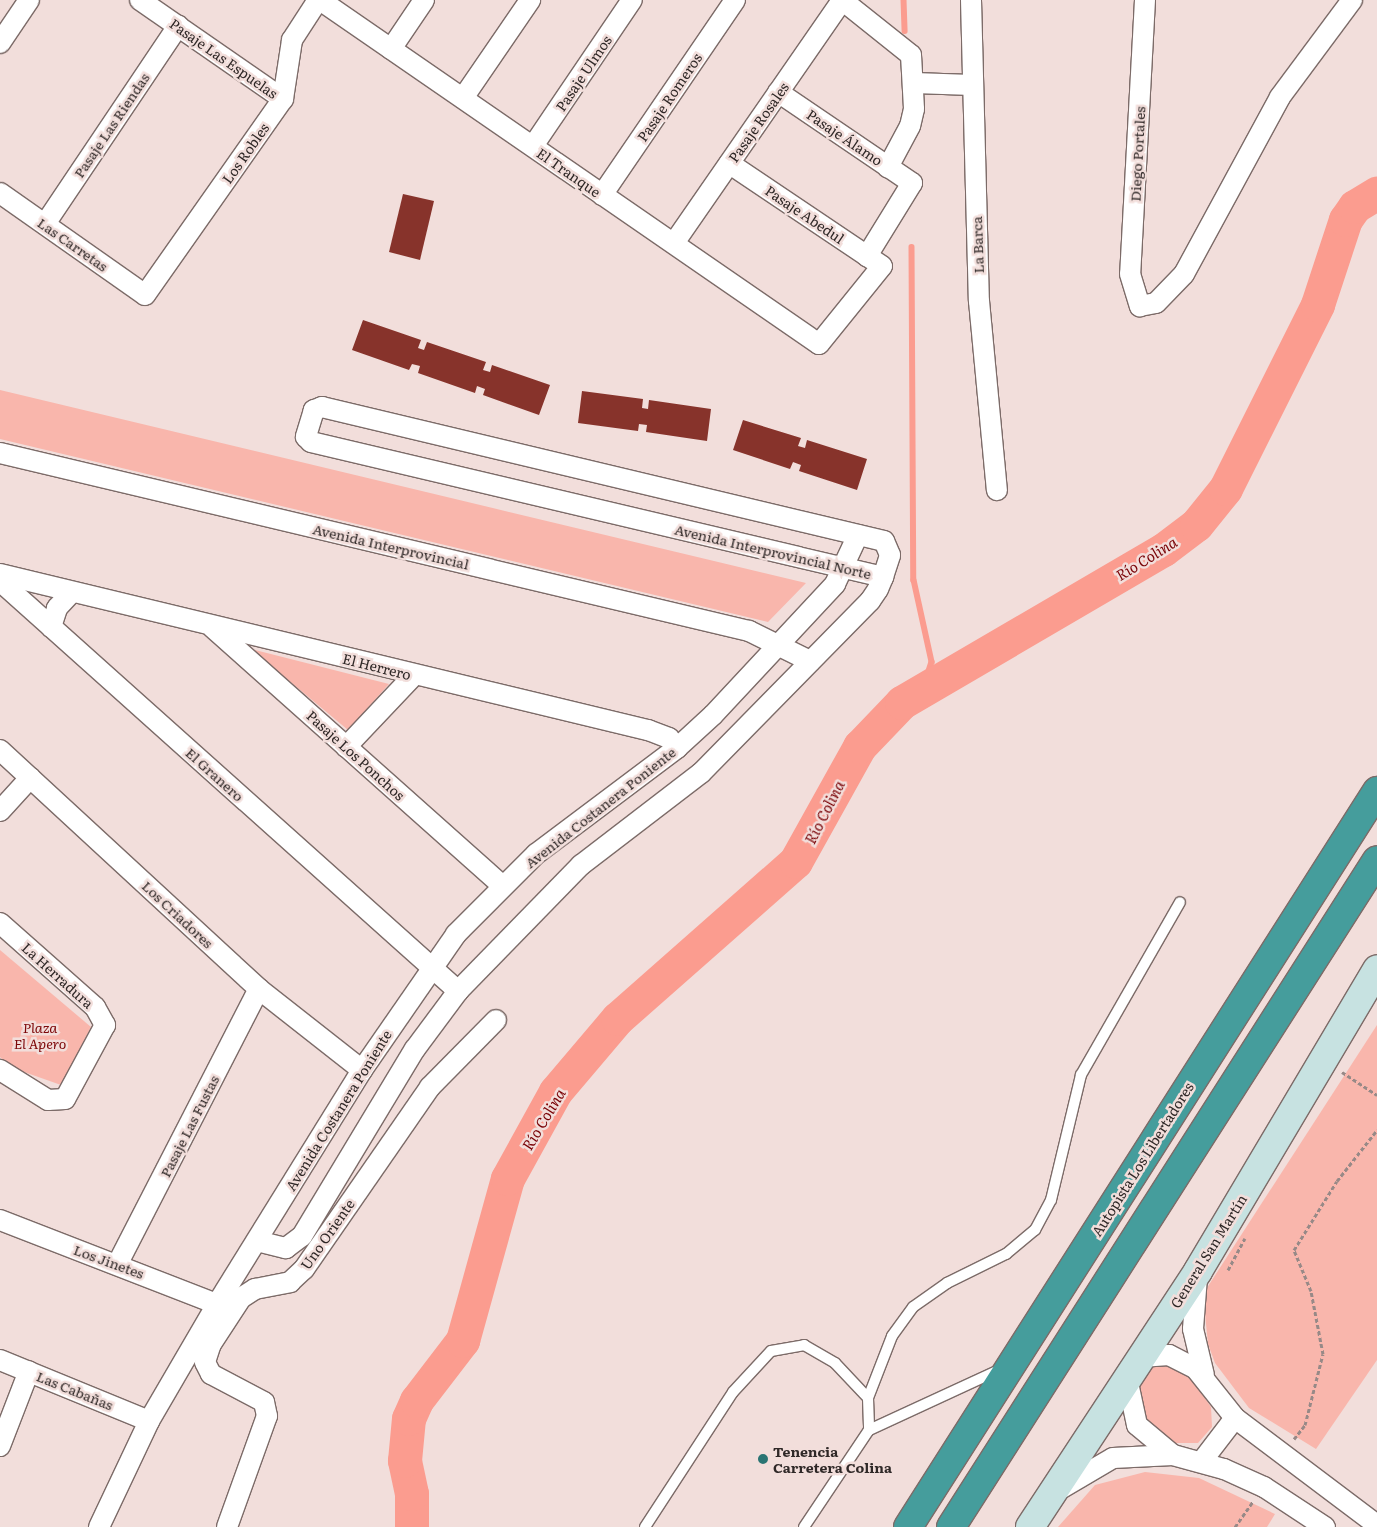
<!DOCTYPE html>
<html>
<head>
<meta charset="utf-8">
<style>
  body { margin:0 }
  #map { position:relative; width:1377px; height:1527px; overflow:hidden; background:#f2dedb; font-family:Literata,serif }
  div>[style] { position:absolute }
  .green>* { inset:0; background:#f9b6ac }
  .stream>* { height:5.5px; margin:-2.75px; padding:0 2.75px; transform-origin:2.75px; border-radius:2.75px; background:#fb9c8f }
  .river>* { height:34px; margin:-17px; padding:0 17px; transform-origin:17px; border-radius:17px; background:#fb9c8f }
  .building>* { inset:0; background:#87332b }
  .path>* { height:3px; margin-top:-1.5px; transform-origin:0; background:repeating-linear-gradient(90deg,#978987 0 4px,transparent 0 6.5px) }
  .roads { filter:drop-shadow(1px 0 #7c6b68) drop-shadow(-1px 0 #7c6b68) drop-shadow(0 1px #7c6b68) drop-shadow(0 -1px #7c6b68) }
  .lane>* { height:10px; margin:-5px; padding:0 5px; transform-origin:5px; border-radius:5px; background:#fff }
  .street>* { height:20px; margin:-10px; padding:0 10px; transform-origin:10px; border-radius:10px; background:#fff }
  .secondary>* { height:28px; margin:-14px; padding:0 14px; transform-origin:14px; border-radius:14px; background:#c7e2e1 }
  .highway>* { height:28px; margin:-14px; padding:0 14px; transform-origin:14px; border-radius:14px; background:#459d9c }
  .dots>* { width:14px; height:14px; translate:-50% -50%; box-sizing:border-box; border:2px solid #f2dedb; border-radius:50% }
  span { translate:-50% -50%; white-space:nowrap; text-align:center; line-height:1.15; -webkit-text-stroke:5px #f2dedb; paint-order:stroke }
  .street-label { font-size:14px; color:#2f2827 }
  .park-label { font-size:14px; color:#7d080a; font-style:italic }
  .poi-label { font-size:14px; color:#2f2827; font-weight:700 }
  .left { translate:0 -50%; text-align:left }
  .water-label { font-size:15px; color:#790206; font-style:italic }
</style>
</head>
<body>
<div id="map">
  <div class="green">
    <i style="clip-path:polygon(0 390px,714px 561px,806px 583px,768px 622px,0 439px)"></i>
    <i style="clip-path:polygon(251px 649px,389px 684px,348px 730px)"></i>
    <i style="clip-path:polygon(0 950px,91px 1027px,61px 1085px,10px 1067px,0 1057px)"></i>
    <i style="clip-path:polygon(1377px 1025px,1377px 1360px,1316px 1449px,1249px 1408px,1215px 1363px,1208px 1344px,1203px 1294px)"></i>
    <i style="clip-path:polygon(1164px 1362px,1185px 1369px,1211px 1407px,1212px 1427px,1198px 1443px,1171px 1443px,1149px 1429px,1137px 1390px,1149px 1369px)"></i>
    <i style="clip-path:polygon(1145px 1472px,1199px 1478px,1275px 1514px,1267px 1527px,1058px 1527px,1095px 1485px)"></i>
  </div>
  <div class="stream">
    <i style="left:904px;top:0;width:31px;rotate:88deg"></i>
    <i style="left:912px;top:247px;width:333px;rotate:89.7deg"></i>
    <i style="left:914px;top:580px;width:84px;rotate:77.6deg"></i>
    <i style="left:932px;top:662px;width:25px;rotate:108deg"></i>
  </div>
  <div class="river">
    <i style="left:412px;top:1527px;width:33px;rotate:-90deg"></i>
    <i style="left:412px;top:1494px;width:34px;rotate:-102deg"></i>
    <i style="left:405px;top:1461px;width:42px;rotate:-84.6deg"></i>
    <i style="left:409px;top:1419px;width:20px;rotate:-66deg"></i>
    <i style="left:417px;top:1401px;width:76px;rotate:-52.5deg"></i>
    <i style="left:463px;top:1341px;width:168px;rotate:-74.5deg"></i>
    <i style="left:508px;top:1179px;width:99px;rotate:-61.1deg"></i>
    <i style="left:556px;top:1092px;width:96px;rotate:-49.7deg"></i>
    <i style="left:618px;top:1019px;width:237px;rotate:-41.4deg"></i>
    <i style="left:796px;top:862px;width:132px;rotate:-60.9deg"></i>
    <i style="left:860px;top:747px;width:61px;rotate:-46.3deg"></i>
    <i style="left:902px;top:703px;width:303px;rotate:-30.3deg"></i>
    <i style="left:1164px;top:550px;width:41px;rotate:-37.1deg"></i>
    <i style="left:1197px;top:525px;width:46px;rotate:-51.1deg"></i>
    <i style="left:1226px;top:489px;width:206px;rotate:-63.4deg"></i>
    <i style="left:1318px;top:305px;width:89px;rotate:-71.8deg"></i>
    <i style="left:1346px;top:220px;width:16px;rotate:-55deg"></i>
    <i style="left:1355px;top:207px;width:26px;rotate:-31deg"></i>
  </div>
  <div class="building">
    <i style="clip-path:polygon(403px 194px,434px 201px,420px 260px,389px 252px)"></i>
    <i style="clip-path:polygon(363px 320px,421px 340px,418px 348px,424px 350px,427px 342px,486px 362px,483px 370px,490px 372px,492px 365px,550px 385px,539px 415px,483px 395px,485px 389px,477px 386px,475px 393px,418px 373px,420px 366px,412px 364px,409px 370px,352px 350px)"></i>
    <i style="clip-path:polygon(582px 391px,643px 399px,642px 408px,648px 409px,649px 400px,711px 409px,707px 441px,646px 432px,647px 425px,639px 424px,638px 431px,578px 423px)"></i>
    <i style="clip-path:polygon(743px 420px,801px 438px,798px 446px,805px 448px,807px 440px,867px 459px,857px 490px,799px 471px,801px 465px,793px 462px,790px 469px,733px 450px)"></i>
  </div>
  <div class="path">
    <i style="left:1342px;top:1072px;width:42px;rotate:33.3deg"></i>
    <i style="left:1228px;top:1270px;width:36px;rotate:-62deg"></i>
    <i style="left:1294px;top:1439px;width:18px;rotate:-52deg"></i>
    <i style="left:1305px;top:1425px;width:73px;rotate:-75.8deg"></i>
    <i style="left:1323px;top:1354px;width:64px;rotate:-100.8deg"></i>
    <i style="left:1311px;top:1291px;width:44px;rotate:-112.5deg"></i>
    <i style="left:1294px;top:1250px;width:81px;rotate:-58.1deg"></i>
    <i style="left:1337px;top:1181px;width:65px;rotate:-51.9deg"></i>
    <i style="left:1235px;top:1527px;width:32px;rotate:-55deg"></i>
  </div>
  <div class="roads">
    <div class="lane">
      <i style="left:868px;top:1398px;width:66px;rotate:-68.8deg"></i>
      <i style="left:892px;top:1336px;width:36px;rotate:-54deg"></i>
      <i style="left:913px;top:1307px;width:42px;rotate:-35.2deg"></i>
      <i style="left:947px;top:1283px;width:66px;rotate:-26.2deg"></i>
      <i style="left:1006px;top:1254px;width:38px;rotate:-40deg"></i>
      <i style="left:1035px;top:1230px;width:34px;rotate:-62deg"></i>
      <i style="left:1051px;top:1200px;width:129px;rotate:-76.5deg"></i>
      <i style="left:1081px;top:1075px;width:199px;rotate:-60.2deg"></i>
      <i style="left:645px;top:1527px;width:161px;rotate:-56.9deg"></i>
      <i style="left:733px;top:1392px;width:56px;rotate:-47.2deg"></i>
      <i style="left:771px;top:1351px;width:34px;rotate:-10deg"></i>
      <i style="left:804px;top:1345px;width:36px;rotate:30deg"></i>
      <i style="left:835px;top:1363px;width:48px;rotate:46.7deg"></i>
      <i style="left:868px;top:1398px;width:32px;rotate:88deg"></i>
      <i style="left:804px;top:1527px;width:117px;rotate:-56.2deg"></i>
      <i style="left:869px;top:1430px;width:143px;rotate:-24.8deg"></i>
    </div>
    <div class="street">
      <i style="left:140px;top:0;width:174px;rotate:34.7deg"></i>
      <i style="left:320px;top:0;width:606px;rotate:34.58deg"></i>
      <i style="left:819px;top:344px;width:100px;rotate:-51.1deg"></i>
      <i style="left:882px;top:266px;width:184px;rotate:-146.1deg"></i>
      <i style="left:842px;top:0;width:88px;rotate:38.6deg"></i>
      <i style="left:911px;top:55px;width:54px;rotate:86.8deg"></i>
      <i style="left:914px;top:109px;width:17px;rotate:103deg"></i>
      <i style="left:910px;top:126px;width:47px;rotate:118.2deg"></i>
      <i style="left:971px;top:0;width:301px;rotate:88.5deg"></i>
      <i style="left:979px;top:301px;width:190px;rotate:84.6deg"></i>
      <i style="left:1145px;top:0;width:274px;rotate:93.1deg"></i>
      <i style="left:1130px;top:274px;width:34px;rotate:73deg"></i>
      <i style="left:1140px;top:306px;width:16px;rotate:-11deg"></i>
      <i style="left:1156px;top:303px;width:40px;rotate:-46deg"></i>
      <i style="left:1184px;top:274px;width:201px;rotate:-61.5deg"></i>
      <i style="left:1280px;top:97px;width:121px;rotate:-53.4deg"></i>
      <i style="left:0;top:43px;width:52px;rotate:-56deg"></i>
      <i style="left:391px;top:49px;width:59px;rotate:-56deg"></i>
      <i style="left:914px;top:83px;width:58px;rotate:2deg"></i>
      <i style="left:778px;top:92px;width:162px;rotate:34.2deg"></i>
      <i style="left:912px;top:183px;width:86px;rotate:121.7deg"></i>
      <i style="left:463px;top:98px;width:119px;rotate:-55.6deg"></i>
      <i style="left:533px;top:146px;width:176px;rotate:-55.9deg"></i>
      <i style="left:0;top:193px;width:177px;rotate:35.1deg"></i>
      <i style="left:145px;top:295px;width:240px;rotate:-54.9deg"></i>
      <i style="left:283px;top:99px;width:60px;rotate:-81.3deg"></i>
      <i style="left:292px;top:40px;width:48px;rotate:-57deg"></i>
      <i style="left:602px;top:195px;width:236px;rotate:-55.7deg"></i>
      <i style="left:45px;top:224px;width:239px;rotate:-56.1deg"></i>
      <i style="left:674px;top:243px;width:295px;rotate:-55.3deg"></i>
      <i style="left:0;top:453px;width:770px;rotate:13.37deg"></i>
      <i style="left:749px;top:631px;width:68px;rotate:26.2deg"></i>
      <i style="left:0;top:574px;width:667px;rotate:13.54deg"></i>
      <i style="left:648px;top:730px;width:22px;rotate:21deg"></i>
      <i style="left:669px;top:738px;width:13px;rotate:51deg"></i>
      <i style="left:0;top:581px;width:615px;rotate:41.83deg"></i>
      <i style="left:51px;top:627px;width:20px;rotate:-72deg"></i>
      <i style="left:57px;top:608px;width:22px;rotate:-47deg"></i>
      <i style="left:212px;top:627px;width:388px;rotate:41.7deg"></i>
      <i style="left:346px;top:747px;width:99px;rotate:-46.6deg"></i>
      <i style="left:0;top:750px;width:352px;rotate:42.7deg"></i>
      <i style="left:259px;top:989px;width:131px;rotate:38.2deg"></i>
      <i style="left:0;top:811px;width:45px;rotate:-47.7deg"></i>
      <i style="left:0;top:923px;width:127px;rotate:41.5deg"></i>
      <i style="left:95px;top:1007px;width:21px;rotate:61deg"></i>
      <i style="left:105px;top:1025px;width:84px;rotate:118.4deg"></i>
      <i style="left:65px;top:1099px;width:17px;rotate:177deg"></i>
      <i style="left:48px;top:1100px;width:57px;rotate:-148deg"></i>
      <i style="left:0;top:1220px;width:233px;rotate:21.2deg"></i>
      <i style="left:257px;top:1241px;width:30px;rotate:14deg"></i>
      <i style="left:286px;top:1248px;width:20px;rotate:-37deg"></i>
      <i style="left:302px;top:1236px;width:218px;rotate:-58.9deg"></i>
      <i style="left:415px;top:1049px;width:72px;rotate:-53.4deg"></i>
      <i style="left:458px;top:991px;width:176px;rotate:-45.7deg"></i>
      <i style="left:581px;top:865px;width:151px;rotate:-37.5deg"></i>
      <i style="left:701px;top:773px;width:241px;rotate:-45.5deg"></i>
      <i style="left:870px;top:601px;width:14px;rotate:-56deg"></i>
      <i style="left:878px;top:589px;width:13px;rotate:-67deg"></i>
      <i style="left:883px;top:577px;width:23px;rotate:-72deg"></i>
      <i style="left:890px;top:555px;width:15px;rotate:-113deg"></i>
      <i style="left:884px;top:541px;width:578px;rotate:-166.59deg"></i>
      <i style="left:322px;top:407px;width:9px;rotate:159deg"></i>
      <i style="left:314px;top:410px;width:28px;rotate:107deg"></i>
      <i style="left:306px;top:437px;width:7px;rotate:45deg"></i>
      <i style="left:311px;top:442px;width:588px;rotate:13.28deg"></i>
      <i style="left:118px;top:1263px;width:308px;rotate:-62.8deg"></i>
      <i style="left:1197px;top:1277px;width:52px;rotate:94.4deg"></i>
      <i style="left:1193px;top:1329px;width:47px;rotate:76.6deg"></i>
      <i style="left:1141px;top:1357px;width:28px;rotate:-4deg"></i>
      <i style="left:1169px;top:1355px;width:30px;rotate:27deg"></i>
      <i style="left:1196px;top:1369px;width:63px;rotate:51.5deg"></i>
      <i style="left:1235px;top:1418px;width:178px;rotate:37deg"></i>
      <i style="left:0;top:1360px;width:161px;rotate:22.3deg"></i>
      <i style="left:1127px;top:1378px;width:48px;rotate:78deg"></i>
      <i style="left:1137px;top:1425px;width:47px;rotate:39.8deg"></i>
      <i style="left:0;top:1446px;width:80px;rotate:-68.9deg"></i>
      <i style="left:1202px;top:1461px;width:54px;rotate:-52.5deg"></i>
      <i style="left:1060px;top:1489px;width:61px;rotate:-30.3deg"></i>
      <i style="left:1113px;top:1458px;width:60px;rotate:-2.9deg"></i>
      <i style="left:1173px;top:1455px;width:53px;rotate:15.4deg"></i>
      <i style="left:1224px;top:1469px;width:44px;rotate:24.2deg"></i>
      <i style="left:1264px;top:1487px;width:73px;rotate:33.3deg"></i>
      <i style="left:99px;top:1527px;width:117px;rotate:-64.7deg"></i>
      <i style="left:149px;top:1421px;width:135px;rotate:-59.8deg"></i>
      <i style="left:217px;top:1304px;width:275px;rotate:-58.2deg"></i>
      <i style="left:362px;top:1070px;width:165px;rotate:-55.3deg"></i>
      <i style="left:456px;top:934px;width:113px;rotate:-45deg"></i>
      <i style="left:536px;top:854px;width:176px;rotate:-36.9deg"></i>
      <i style="left:677px;top:748px;width:49px;rotate:-42.5deg"></i>
      <i style="left:713px;top:715px;width:179px;rotate:-47deg"></i>
      <i style="left:835px;top:584px;width:54px;rotate:-64.9deg"></i>
      <i style="left:227px;top:1527px;width:118px;rotate:-70.2deg"></i>
      <i style="left:267px;top:1416px;width:14px;rotate:-102deg"></i>
      <i style="left:264px;top:1402px;width:60px;rotate:-152.2deg"></i>
      <i style="left:211px;top:1374px;width:13px;rotate:-117deg"></i>
      <i style="left:205px;top:1362px;width:19px;rotate:-72deg"></i>
      <i style="left:211px;top:1344px;width:55px;rotate:-56.9deg"></i>
      <i style="left:241px;top:1298px;width:17px;rotate:-33deg"></i>
      <i style="left:255px;top:1289px;width:36px;rotate:-11deg"></i>
      <i style="left:290px;top:1282px;width:19px;rotate:-43deg"></i>
      <i style="left:304px;top:1269px;width:221px;rotate:-55.3deg"></i>
      <i style="left:430px;top:1087px;width:94px;rotate:-45.4deg"></i>
    </div>
    <div class="secondary">
      <i style="left:1030px;top:1527px;width:306px;rotate:-56.7deg"></i>
      <i style="left:1198px;top:1271px;width:351px;rotate:-59.3deg"></i>
    </div>
    <div class="highway">
      <i style="left:908px;top:1527px;width:873px;rotate:-57.49deg"></i>
      <i style="left:951px;top:1527px;width:791px;rotate:-57.43deg"></i>
    </div>
  </div>
  <div class="dots">
    <i style="left:763px;top:1459px;background:#2a7473"></i>
  </div>
  <div class="street-label">
    <span style="left:224px;top:58px;rotate:35deg">Pasaje Las Espuelas</span>
    <span style="left:583px;top:73px;rotate:-56deg">Pasaje Ulmos</span>
    <span style="left:669px;top:97px;rotate:-56deg">Pasaje Romeros</span>
    <span style="left:758px;top:122px;rotate:-55deg">Pasaje Rosales</span>
    <span style="left:111px;top:125px;rotate:-56deg">Pasaje Las Riendas</span>
    <span style="left:845px;top:137px;rotate:34deg">Pasaje Álamo</span>
    <span style="left:245px;top:153px;rotate:-55deg">Los Robles</span>
    <span style="left:1137px;top:154px;rotate:-87deg">Diego Portales</span>
    <span style="left:569px;top:172px;rotate:35deg">El Tranque</span>
    <span style="left:805px;top:214px;rotate:34deg">Pasaje Abedul</span>
    <span style="left:73px;top:244px;rotate:35deg">Las Carretas</span>
    <span style="left:977px;top:245px;rotate:-92deg">La Barca</span>
    <span style="left:391px;top:546px;rotate:13deg">Avenida Interprovincial</span>
    <span style="left:773px;top:551px;rotate:13deg">Avenida Interprovincial Norte</span>
    <span style="left:377px;top:666px;rotate:14deg">El Herrero</span>
    <span style="left:356px;top:755px;rotate:42deg">Pasaje Los Ponchos</span>
    <span style="left:215px;top:774px;rotate:42deg">El Granero</span>
    <span style="left:600px;top:807px;rotate:-38deg">Avenida Costanera Poniente</span>
    <span style="left:178px;top:914px;rotate:43deg">Los Criadores</span>
    <span style="left:58px;top:975px;rotate:42deg">La Herradura</span>
    <span style="left:338px;top:1110px;rotate:-58deg">Avenida Costanera Poniente</span>
    <span style="left:189px;top:1126px;rotate:-63deg">Pasaje Las Fustas</span>
    <span style="left:1142px;top:1159px;rotate:-58deg">Autopista Los Libertadores</span>
    <span style="left:327px;top:1234px;rotate:-55deg">Uno Oriente</span>
    <span style="left:1208px;top:1251px;rotate:-58deg">General San Martín</span>
    <span style="left:109px;top:1261px;rotate:20deg">Los Jinetes</span>
    <span style="left:75px;top:1390px;rotate:22deg">Las Cabañas</span>
  </div>
  <div class="park-label">
    <span style="left:40px;top:1035px">Plaza<br>El Apero</span>
  </div>
  <div class="poi-label">
    <span class="left" style="left:773px;top:1459px">Tenencia<br>Carretera Colina</span>
  </div>
  <div class="water-label">
    <span style="left:1146px;top:558px;rotate:-32deg">Río Colina</span>
    <span style="left:824px;top:812px;rotate:-63deg">Río Colina</span>
    <span style="left:543px;top:1119px;rotate:-59deg">Río Colina</span>
  </div>
</div>
</body>
</html>
